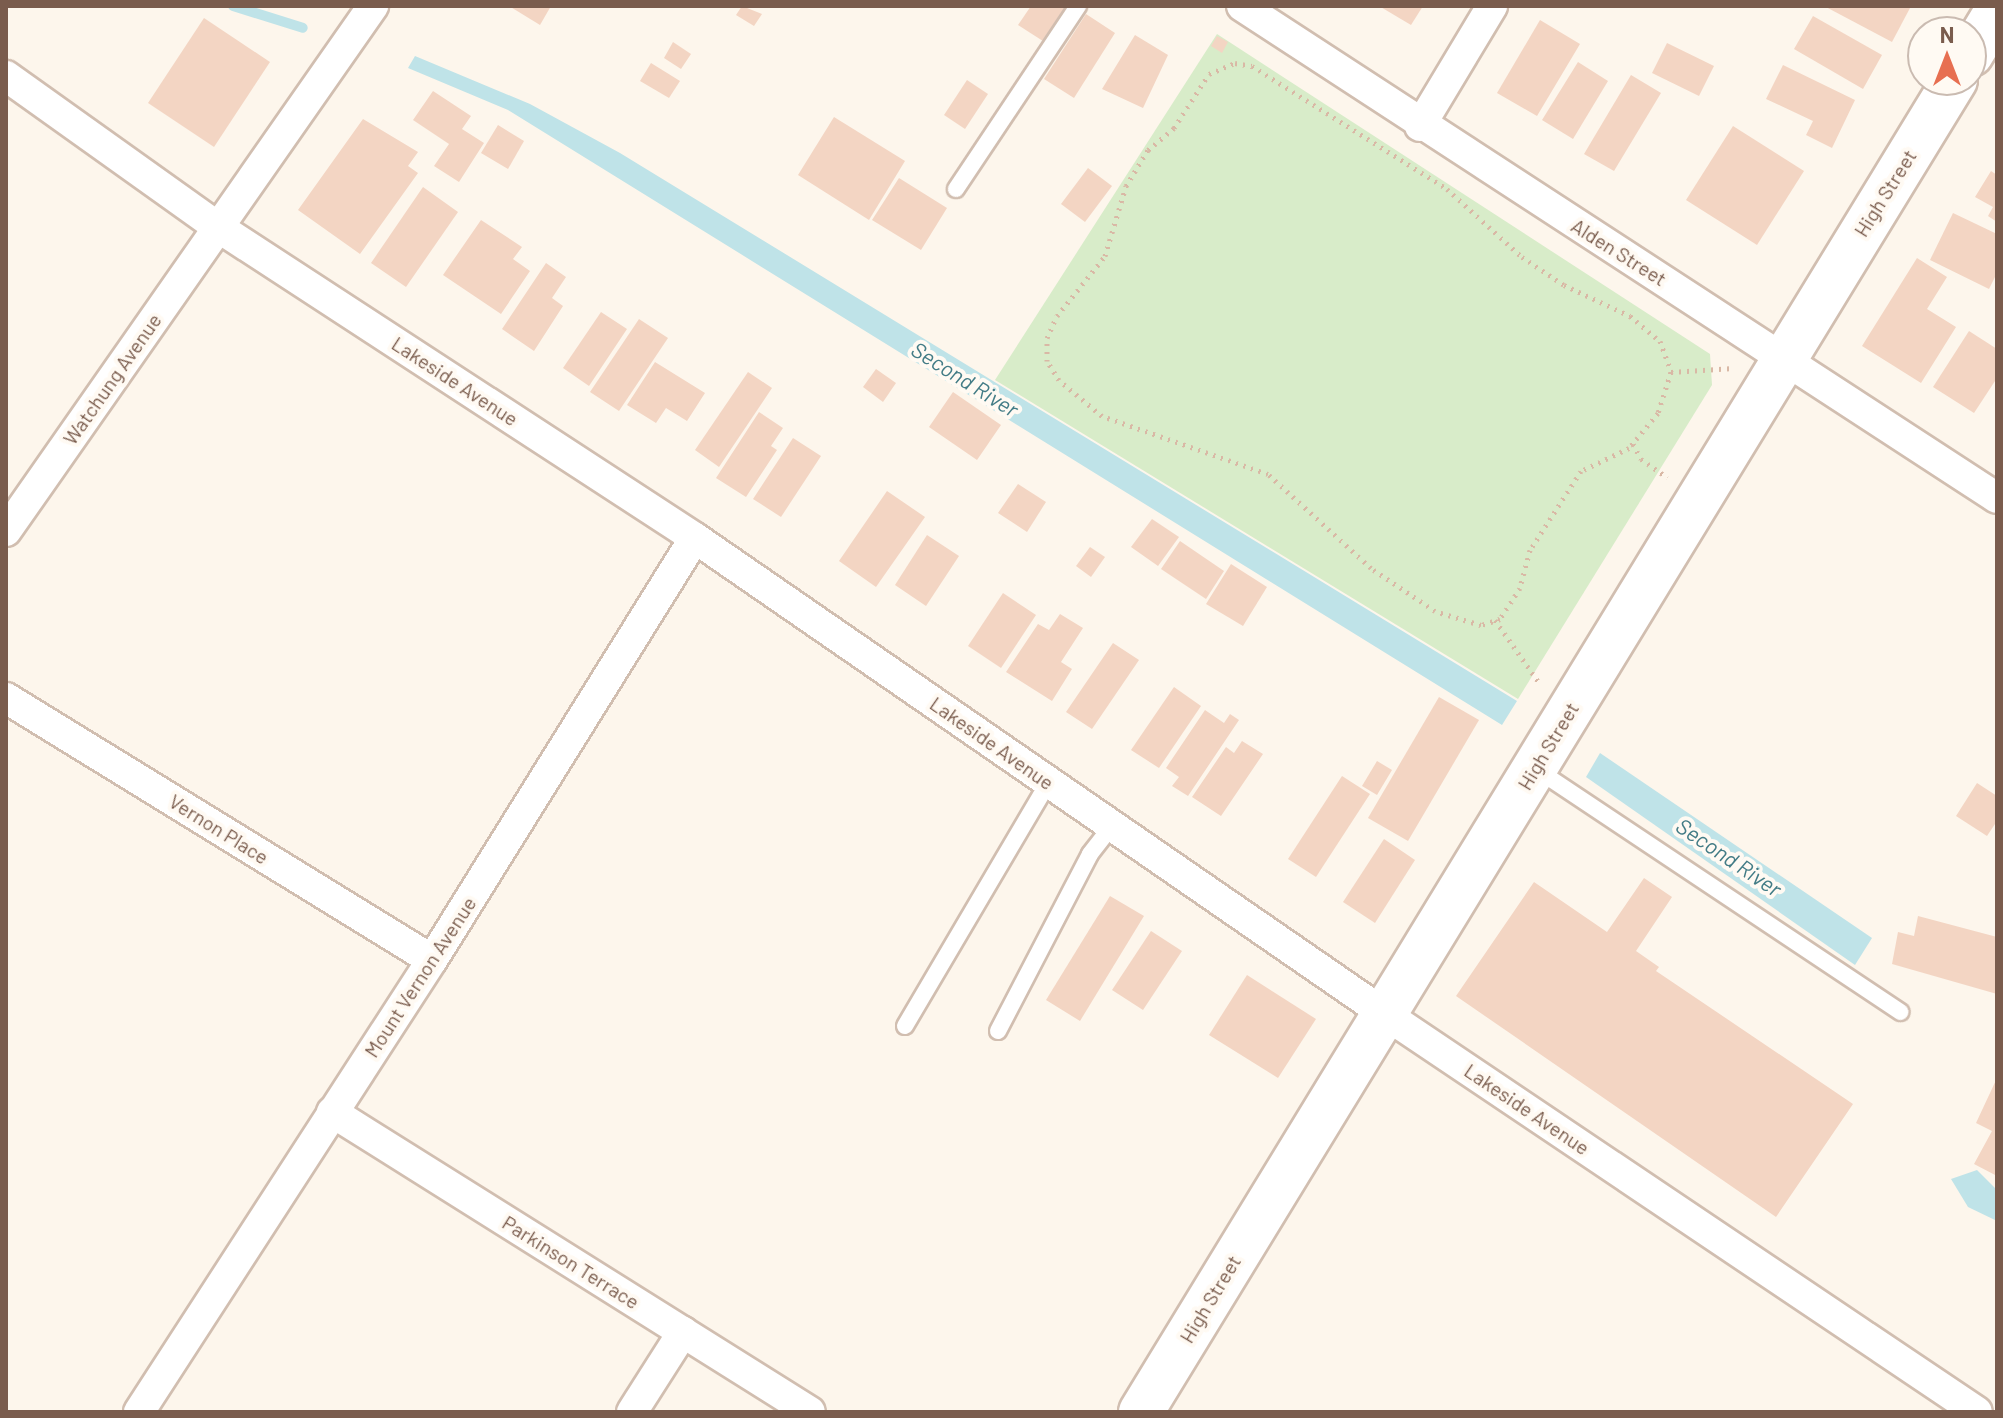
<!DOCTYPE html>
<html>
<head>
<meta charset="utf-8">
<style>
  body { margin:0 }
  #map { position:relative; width:2003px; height:1418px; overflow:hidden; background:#fdf6ec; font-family:Barlow,sans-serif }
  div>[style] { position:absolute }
  .green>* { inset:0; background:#d8ecc9 }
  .water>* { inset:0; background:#bfe3e8 }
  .stream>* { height:10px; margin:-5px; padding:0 5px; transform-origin:5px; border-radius:5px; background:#bfe3e8 }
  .building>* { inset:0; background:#f3d5c3 }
  .path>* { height:5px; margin-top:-2.5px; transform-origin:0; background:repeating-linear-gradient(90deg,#d9b8a5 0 2px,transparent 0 8px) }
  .roads { filter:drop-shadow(2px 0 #d1beb0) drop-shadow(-2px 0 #d1beb0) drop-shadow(0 2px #d1beb0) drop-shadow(0 -2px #d1beb0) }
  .service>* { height:16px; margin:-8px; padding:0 8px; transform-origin:8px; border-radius:8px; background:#fff }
  .minor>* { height:30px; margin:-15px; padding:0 15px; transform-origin:15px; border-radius:15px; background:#fff }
  .secondary>* { height:44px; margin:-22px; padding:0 22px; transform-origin:22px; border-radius:22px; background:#fff }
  span { translate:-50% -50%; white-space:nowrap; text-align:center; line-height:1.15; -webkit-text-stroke:8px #fffaf3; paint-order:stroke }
  .street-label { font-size:20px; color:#7a5c4d }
  .water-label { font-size:22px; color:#437c86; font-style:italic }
  .frame { position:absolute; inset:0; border:8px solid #7a5c4d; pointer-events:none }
  .north { position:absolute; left:1907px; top:16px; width:80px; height:80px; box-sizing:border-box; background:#fffaf3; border:2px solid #cabbb1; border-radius:50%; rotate:0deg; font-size:22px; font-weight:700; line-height:32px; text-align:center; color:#7a5c4d }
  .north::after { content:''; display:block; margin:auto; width:28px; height:36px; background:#e76f51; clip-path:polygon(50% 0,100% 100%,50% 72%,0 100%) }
</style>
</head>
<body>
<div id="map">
  <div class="green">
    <i style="clip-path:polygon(1217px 34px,1710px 354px,1712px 385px,1518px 699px,995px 380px)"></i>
  </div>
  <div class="water">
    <i style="clip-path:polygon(415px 56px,530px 104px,620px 153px,1517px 701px,1502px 725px,508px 110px,408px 68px)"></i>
    <i style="clip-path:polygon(1600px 753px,1872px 938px,1855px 965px,1586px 777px)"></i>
    <i style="clip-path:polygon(1977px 1170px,1997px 1190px,1997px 1221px,1968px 1207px,1951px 1179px)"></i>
  </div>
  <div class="stream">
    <i style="left:233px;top:6px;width:73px;rotate:17.4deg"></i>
  </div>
  <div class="building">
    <i style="clip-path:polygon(509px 6px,551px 6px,540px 25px)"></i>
    <i style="clip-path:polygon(742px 6px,762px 14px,754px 26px,736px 15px)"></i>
    <i style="clip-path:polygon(1031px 6px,1070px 6px,1046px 43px,1018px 25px)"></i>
    <i style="clip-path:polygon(1379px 6px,1423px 6px,1411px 25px)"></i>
    <i style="clip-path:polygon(1824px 6px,1906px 6px,1910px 8px,1892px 42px)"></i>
    <i style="clip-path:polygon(1086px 14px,1115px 33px,1074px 98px,1044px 79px)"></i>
    <i style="clip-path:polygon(1813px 16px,1882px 55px,1863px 89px,1794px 49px)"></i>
    <i style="clip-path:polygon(204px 18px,270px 62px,214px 147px,148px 103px)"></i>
    <i style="clip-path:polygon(1540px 20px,1580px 44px,1537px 116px,1497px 93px)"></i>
    <i style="clip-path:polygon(1135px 35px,1168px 55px,1143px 108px,1102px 89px)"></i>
    <i style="clip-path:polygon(1217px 36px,1228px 42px,1222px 53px,1211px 46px)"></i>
    <i style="clip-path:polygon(673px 42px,691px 54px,681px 69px,664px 58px)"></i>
    <i style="clip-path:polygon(1667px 43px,1714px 66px,1699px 96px,1652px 73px)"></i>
    <i style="clip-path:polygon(1578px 62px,1608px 81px,1573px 139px,1542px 120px)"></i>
    <i style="clip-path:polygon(651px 63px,680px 81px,669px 98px,640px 81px)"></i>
    <i style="clip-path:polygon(1783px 65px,1855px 100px,1832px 148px,1806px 135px,1813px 121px,1766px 99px)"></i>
    <i style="clip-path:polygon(1631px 75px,1661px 93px,1614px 171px,1584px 154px)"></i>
    <i style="clip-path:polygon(967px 80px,988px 94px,965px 129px,944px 115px)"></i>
    <i style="clip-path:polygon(433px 91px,471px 116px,462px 129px,484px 143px,459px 182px,434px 166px,449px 144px,413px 120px)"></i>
    <i style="clip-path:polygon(834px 117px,905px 161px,869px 220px,798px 175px)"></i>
    <i style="clip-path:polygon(363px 119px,418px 152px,408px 166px,418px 173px,360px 254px,298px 210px)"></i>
    <i style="clip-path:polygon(498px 125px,524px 141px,508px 169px,481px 153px)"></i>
    <i style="clip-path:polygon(1733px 126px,1804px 171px,1757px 245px,1686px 200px)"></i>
    <i style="clip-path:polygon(1088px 168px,1112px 186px,1085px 222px,1061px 204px)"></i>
    <i style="clip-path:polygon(1991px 171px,1997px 175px,1997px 222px,1988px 216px,1993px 207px,1975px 197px)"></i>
    <i style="clip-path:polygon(899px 178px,947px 208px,921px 250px,872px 220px)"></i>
    <i style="clip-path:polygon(423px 187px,458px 212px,406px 287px,371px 263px)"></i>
    <i style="clip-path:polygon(1953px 213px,1997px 234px,1997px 273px,1989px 289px,1930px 260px)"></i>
    <i style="clip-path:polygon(481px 220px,522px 247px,513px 259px,530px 271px,501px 314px,443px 275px)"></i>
    <i style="clip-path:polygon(1917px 258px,1947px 277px,1927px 309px,1956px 327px,1921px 383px,1862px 346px)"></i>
    <i style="clip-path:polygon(546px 263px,566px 277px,552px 298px,563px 306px,534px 351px,502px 329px)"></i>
    <i style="clip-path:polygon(601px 312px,627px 329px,589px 386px,563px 368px)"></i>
    <i style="clip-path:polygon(639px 319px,668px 338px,619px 411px,590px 392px)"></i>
    <i style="clip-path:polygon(1969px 331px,1997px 349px,1997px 378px,1974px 413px,1933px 387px)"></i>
    <i style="clip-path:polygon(655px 362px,705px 393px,687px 421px,666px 408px,656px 423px,627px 405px)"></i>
    <i style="clip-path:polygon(876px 369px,896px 383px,883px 402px,863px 387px)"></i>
    <i style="clip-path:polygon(748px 372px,772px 388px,719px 467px,695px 450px)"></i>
    <i style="clip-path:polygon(953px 392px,1001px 425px,977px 460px,929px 427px)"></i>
    <i style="clip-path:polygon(759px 412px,783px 428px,771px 446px,777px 450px,746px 497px,716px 478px)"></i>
    <i style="clip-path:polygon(793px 438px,821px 456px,781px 517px,753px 499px)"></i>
    <i style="clip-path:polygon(1018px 484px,1046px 502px,1027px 532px,998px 513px)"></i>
    <i style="clip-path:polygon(887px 491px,925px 517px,876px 587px,839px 561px)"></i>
    <i style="clip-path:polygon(1152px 519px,1179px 537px,1158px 566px,1131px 547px)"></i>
    <i style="clip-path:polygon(927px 535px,959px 556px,926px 606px,895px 585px)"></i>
    <i style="clip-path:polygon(1180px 541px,1224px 571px,1206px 599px,1161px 569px)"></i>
    <i style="clip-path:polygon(1090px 547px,1105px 557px,1091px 577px,1076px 566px)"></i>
    <i style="clip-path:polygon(1231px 564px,1267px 587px,1243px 626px,1206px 604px)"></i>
    <i style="clip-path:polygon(1003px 593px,1036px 615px,1001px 668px,968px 646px)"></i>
    <i style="clip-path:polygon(1060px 614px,1083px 628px,1061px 662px,1072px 669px,1052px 701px,1006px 672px,1038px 624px,1049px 630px)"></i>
    <i style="clip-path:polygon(1113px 643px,1139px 660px,1092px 729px,1066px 712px)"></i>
    <i style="clip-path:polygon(1174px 687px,1201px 706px,1159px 768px,1131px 750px)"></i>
    <i style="clip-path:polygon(1439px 697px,1479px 720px,1408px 841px,1368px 818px)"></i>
    <i style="clip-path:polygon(1205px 710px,1224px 723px,1230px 714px,1239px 720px,1188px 796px,1172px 786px,1179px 777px,1166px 768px)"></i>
    <i style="clip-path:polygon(1242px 741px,1263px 754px,1221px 816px,1192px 797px,1226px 747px,1234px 753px)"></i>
    <i style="clip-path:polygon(1377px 761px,1392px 770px,1377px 795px,1362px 786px)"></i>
    <i style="clip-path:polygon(1342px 776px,1370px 794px,1316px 877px,1288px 859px)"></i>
    <i style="clip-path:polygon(1977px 783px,1997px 796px,1997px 821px,1987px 836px,1956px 816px)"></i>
    <i style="clip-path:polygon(1384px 839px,1415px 860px,1375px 923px,1343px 902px)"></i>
    <i style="clip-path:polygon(1644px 878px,1672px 897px,1636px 951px,1659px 967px,1656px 971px,1853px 1104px,1776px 1217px,1456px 996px,1534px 882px,1607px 932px)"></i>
    <i style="clip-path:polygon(1110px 896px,1144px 916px,1080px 1021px,1046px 1000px)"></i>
    <i style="clip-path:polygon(1918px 916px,1997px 937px,1997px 994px,1892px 964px,1898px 932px,1914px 936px)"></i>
    <i style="clip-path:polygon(1151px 931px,1182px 951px,1143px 1010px,1112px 990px)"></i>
    <i style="clip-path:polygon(1247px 975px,1316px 1019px,1278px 1078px,1209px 1035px)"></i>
    <i style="clip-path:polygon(1997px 1078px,1997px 1176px,1974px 1164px,1992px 1131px,1976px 1123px)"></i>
  </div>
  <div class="path">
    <i style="left:1235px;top:63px;width:17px;rotate:10deg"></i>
    <i style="left:1252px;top:66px;width:231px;rotate:32.2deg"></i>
    <i style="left:1447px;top:189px;width:101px;rotate:42.2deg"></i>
    <i style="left:1522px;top:257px;width:50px;rotate:33.7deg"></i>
    <i style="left:1564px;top:285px;width:73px;rotate:25.2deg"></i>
    <i style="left:1630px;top:316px;width:39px;rotate:40deg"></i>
    <i style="left:1660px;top:341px;width:33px;rotate:70deg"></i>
    <i style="left:1671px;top:372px;width:43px;rotate:107.6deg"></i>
    <i style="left:1658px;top:413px;width:45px;rotate:129.6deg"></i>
    <i style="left:1629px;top:448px;width:53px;rotate:154.4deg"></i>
    <i style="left:1581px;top:471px;width:94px;rotate:122.8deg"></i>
    <i style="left:1530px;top:550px;width:39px;rotate:105deg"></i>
    <i style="left:1520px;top:588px;width:37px;rotate:123deg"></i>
    <i style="left:1500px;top:619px;width:20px;rotate:162deg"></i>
    <i style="left:1481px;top:625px;width:48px;rotate:-163.1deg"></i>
    <i style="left:1435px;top:611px;width:77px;rotate:-146.1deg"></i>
    <i style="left:1371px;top:568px;width:139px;rotate:-137.6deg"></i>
    <i style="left:1268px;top:474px;width:176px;rotate:-160.7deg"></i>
    <i style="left:1102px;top:416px;width:56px;rotate:-140.1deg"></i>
    <i style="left:1059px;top:380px;width:22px;rotate:-122deg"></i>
    <i style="left:1047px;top:361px;width:23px;rotate:-90deg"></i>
    <i style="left:1047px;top:338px;width:24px;rotate:-66deg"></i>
    <i style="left:1057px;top:316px;width:77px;rotate:-51.3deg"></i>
    <i style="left:1105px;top:256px;width:73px;rotate:-73.3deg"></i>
    <i style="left:1126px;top:186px;width:42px;rotate:-58.6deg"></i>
    <i style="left:1148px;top:150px;width:34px;rotate:-40deg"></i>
    <i style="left:1174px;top:128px;width:64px;rotate:-57.1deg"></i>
    <i style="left:1209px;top:74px;width:28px;rotate:-23deg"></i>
    <i style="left:1671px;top:372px;width:63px;rotate:-3.6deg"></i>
    <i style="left:1633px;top:444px;width:17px;rotate:62deg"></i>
    <i style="left:1641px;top:459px;width:32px;rotate:35deg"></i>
    <i style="left:1495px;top:620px;width:78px;rotate:54.9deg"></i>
  </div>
  <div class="roads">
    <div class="service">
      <i style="left:956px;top:189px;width:220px;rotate:-56.3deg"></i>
      <i style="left:1536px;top:769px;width:438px;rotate:33.7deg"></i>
      <i style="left:905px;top:1026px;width:283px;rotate:-59.5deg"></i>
      <i style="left:998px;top:1031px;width:199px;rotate:-62.5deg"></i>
      <i style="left:1090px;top:854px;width:36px;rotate:-52deg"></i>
    </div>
    <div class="minor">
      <i style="left:1242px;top:6px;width:901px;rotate:33.09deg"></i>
      <i style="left:6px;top:76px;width:260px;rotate:35.5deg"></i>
      <i style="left:218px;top:227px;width:569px;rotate:33.1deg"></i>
      <i style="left:695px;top:538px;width:838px;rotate:34.6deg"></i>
      <i style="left:1385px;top:1014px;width:713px;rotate:33.91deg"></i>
      <i style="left:1420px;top:126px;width:140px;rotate:-59deg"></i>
      <i style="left:6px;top:531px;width:641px;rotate:-55.04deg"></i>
      <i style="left:6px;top:698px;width:500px;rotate:31.59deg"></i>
      <i style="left:332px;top:1112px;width:564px;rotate:32.11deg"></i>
      <i style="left:139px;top:1412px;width:539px;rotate:-57.05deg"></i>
      <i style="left:432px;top:960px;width:497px;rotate:-58.1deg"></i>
      <i style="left:632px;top:1412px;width:95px;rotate:-57.5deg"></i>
    </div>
    <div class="secondary">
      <i style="left:1971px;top:54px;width:50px;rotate:-58.8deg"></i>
      <i style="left:1141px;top:1412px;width:1561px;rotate:-58.57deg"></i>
    </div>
  </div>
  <div class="street-label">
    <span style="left:1885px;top:193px;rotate:-58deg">High Street</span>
    <span style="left:1619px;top:252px;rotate:32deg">Alden Street</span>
    <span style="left:112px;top:379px;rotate:-55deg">Watchung Avenue</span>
    <span style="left:455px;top:381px;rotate:33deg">Lakeside Avenue</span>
    <span style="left:992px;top:743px;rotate:35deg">Lakeside Avenue</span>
    <span style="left:1548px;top:746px;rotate:-59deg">High Street</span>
    <span style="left:219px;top:829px;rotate:32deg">Vernon Place</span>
    <span style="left:420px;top:977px;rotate:-57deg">Mount Vernon Avenue</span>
    <span style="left:1527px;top:1109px;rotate:34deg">Lakeside Avenue</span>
    <span style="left:571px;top:1262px;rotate:32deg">Parkinson Terrace</span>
    <span style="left:1210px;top:1299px;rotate:-59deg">High Street</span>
  </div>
  <div class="water-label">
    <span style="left:965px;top:379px;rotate:32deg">Second River</span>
    <span style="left:1729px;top:857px;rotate:34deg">Second River</span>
  </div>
  <div class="frame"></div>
  <div class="north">N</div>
</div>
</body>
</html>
